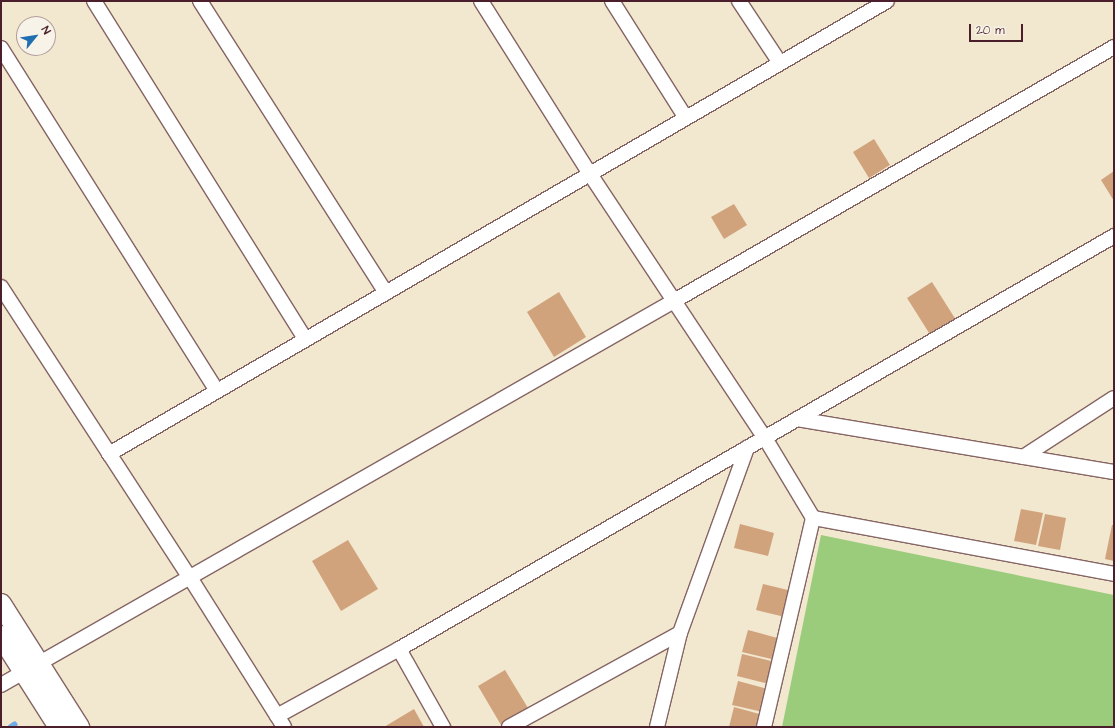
<!DOCTYPE html>
<html>
<head>
<meta charset="utf-8">
<style>
  body { margin:0 }
  #map { position:relative; width:1115px; height:728px; overflow:hidden; background:#f2e7cf; font-family:"Architects Daughter",sans-serif }
  div>[style] { position:absolute }
  .green>* { inset:0; background:#9bcc7c }
  .stream>* { height:5.5px; margin:-2.75px; padding:0 2.75px; transform-origin:2.75px; border-radius:2.75px; background:#71ace2 }
  .building>* { inset:0; background:#d0a37c }
  .roads { filter:drop-shadow(1px 0 #856564) drop-shadow(-1px 0 #856564) drop-shadow(0 1px #856564) drop-shadow(0 -1px #856564) }
  .street>* { height:14px; margin:-7px; padding:0 7px; transform-origin:7px; border-radius:7px; background:#fff }
  .secondary>* { height:20px; margin:-10px; padding:0 10px; transform-origin:10px; border-radius:10px; background:#fff }
  span { translate:-50% -50%; white-space:nowrap; text-align:center; line-height:1.15; -webkit-text-stroke:3.5px #f7f3e8; paint-order:stroke }
  .frame { position:absolute; inset:0; border:2px solid #4a1f2b; pointer-events:none }
  .north { position:absolute; left:16px; top:16px; width:40px; height:40px; box-sizing:border-box; background:#f7f3e8; border:1px solid #b29e9c; border-radius:50%; rotate:60deg; font-size:11px; font-weight:700; line-height:16px; text-align:center; color:#4a1f2b }
  .north::after { content:''; display:block; margin:auto; width:14px; height:18px; background:#1f6fb2; clip-path:polygon(50% 0,100% 100%,50% 72%,0 100%) }
  .scale { position:absolute; left:969px; top:24px; width:54px; height:18px; box-sizing:border-box; border:2px solid #4a1f2b; border-top:0; padding-left:5px; font-size:12px; line-height:14px; white-space:nowrap; color:#4a1f2b; -webkit-text-stroke:3px #f7f3e8; paint-order:stroke }
</style>
</head>
<body>
<div id="map">
  <div class="green">
    <i style="clip-path:polygon(821px 535px,1114px 595px,1114px 727px,782px 727px)"></i>
  </div>
  <div class="stream">
    <i style="left:11px;top:727px;width:4px;rotate:-34deg"></i>
  </div>
  <div class="building">
    <i style="clip-path:polygon(874px 139px,890px 165px,869px 178px,853px 152px)"></i>
    <i style="clip-path:polygon(1114px 171px,1114px 201px,1101px 180px)"></i>
    <i style="clip-path:polygon(734px 204px,747px 225px,724px 239px,711px 217px)"></i>
    <i style="clip-path:polygon(932px 282px,956px 320px,931px 336px,907px 298px)"></i>
    <i style="clip-path:polygon(559px 292px,586px 337px,554px 357px,527px 312px)"></i>
    <i style="clip-path:polygon(1021px 509px,1043px 513px,1036px 545px,1014px 541px)"></i>
    <i style="clip-path:polygon(1045px 514px,1066px 518px,1060px 550px,1038px 546px)"></i>
    <i style="clip-path:polygon(740px 524px,774px 533px,768px 556px,734px 548px)"></i>
    <i style="clip-path:polygon(1112px 525px,1114px 525px,1114px 561px,1105px 559px)"></i>
    <i style="clip-path:polygon(348px 540px,378px 589px,341px 611px,312px 561px)"></i>
    <i style="clip-path:polygon(763px 584px,792px 591px,785px 617px,756px 610px)"></i>
    <i style="clip-path:polygon(748px 630px,781px 639px,776px 660px,742px 652px)"></i>
    <i style="clip-path:polygon(742px 654px,775px 662px,769px 684px,737px 676px)"></i>
    <i style="clip-path:polygon(505px 670px,528px 708px,501px 725px,478px 686px)"></i>
    <i style="clip-path:polygon(738px 681px,768px 689px,763px 712px,732px 705px)"></i>
    <i style="clip-path:polygon(734px 707px,763px 715px,760px 727px,729px 727px)"></i>
    <i style="clip-path:polygon(414px 709px,424px 727px,384px 727px)"></i>
  </div>
  <div class="roads">
    <div class="street">
      <i style="left:94px;top:1px;width:398px;rotate:58deg"></i>
      <i style="left:200px;top:1px;width:346px;rotate:57.5deg"></i>
      <i style="left:481px;top:1px;width:204px;rotate:57.8deg"></i>
      <i style="left:590px;top:174px;width:317px;rotate:56.5deg"></i>
      <i style="left:765px;top:438px;width:93px;rotate:59deg"></i>
      <i style="left:612px;top:1px;width:138px;rotate:57.7deg"></i>
      <i style="left:739px;top:1px;width:74px;rotate:56.5deg"></i>
      <i style="left:1px;top:48px;width:405px;rotate:57.8deg"></i>
      <i style="left:1px;top:287px;width:345px;rotate:57deg"></i>
      <i style="left:189px;top:576px;width:178px;rotate:57.8deg"></i>
      <i style="left:797px;top:419px;width:321px;rotate:9.5deg"></i>
      <i style="left:109px;top:454px;width:900px;rotate:-30.21deg"></i>
      <i style="left:1023px;top:457px;width:108px;rotate:-33deg"></i>
      <i style="left:399px;top:649px;width:90px;rotate:60.6deg"></i>
      <i style="left:1px;top:685px;width:775px;rotate:-29.71deg"></i>
      <i style="left:674px;top:301px;width:508px;rotate:-30deg"></i>
      <i style="left:277px;top:716px;width:139px;rotate:-28.8deg"></i>
      <i style="left:399px;top:649px;width:826px;rotate:-30.01deg"></i>
      <i style="left:509px;top:727px;width:195px;rotate:-28.8deg"></i>
      <i style="left:657px;top:727px;width:97px;rotate:-76.3deg"></i>
      <i style="left:680px;top:633px;width:197px;rotate:-70.1deg"></i>
      <i style="left:764px;top:727px;width:215px;rotate:-76.8deg"></i>
      <i style="left:813px;top:518px;width:306px;rotate:10.5deg"></i>
    </div>
    <div class="secondary">
      <i style="left:1px;top:604px;width:146px;rotate:57.6deg"></i>
      <i style="left:1px;top:636px;width:108px;rotate:57.5deg"></i>
    </div>
  </div>
  <div class="frame"></div>
  <div class="north">N</div>
  <div class="scale">20 m</div>
</div>
</body>
</html>
